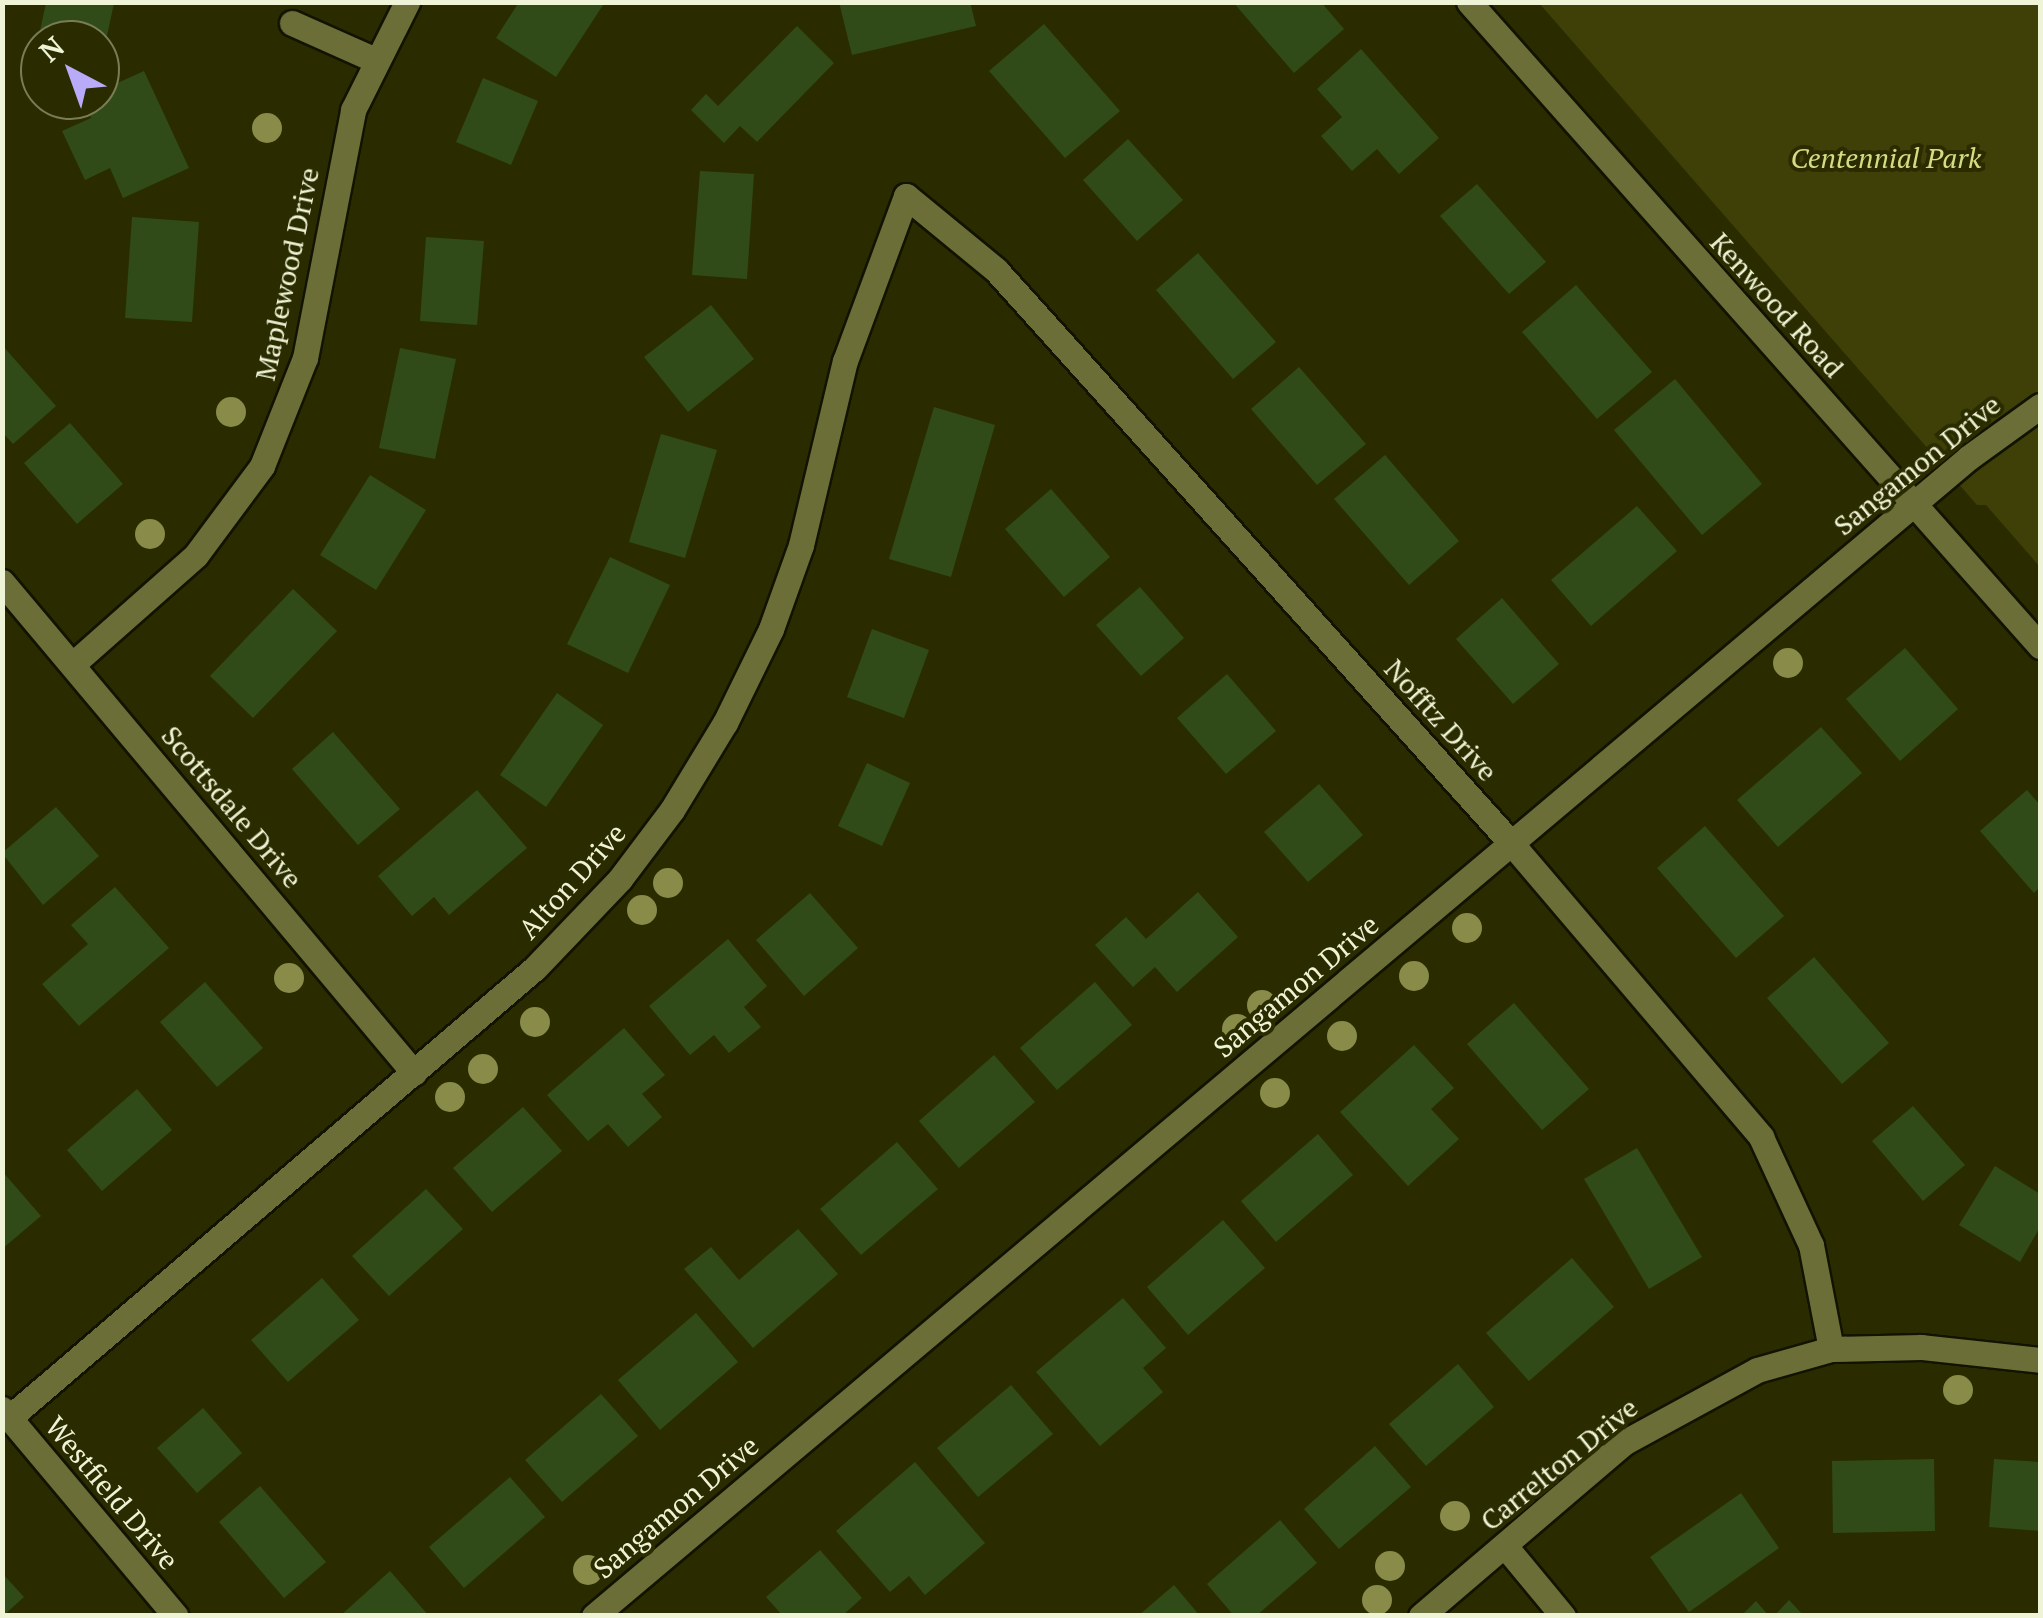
<!DOCTYPE html>
<html>
<head>
<meta charset="utf-8">
<style>
  body { margin:0 }
  #map { position:relative; width:2043px; height:1618px; overflow:hidden; background:#2a2c00; font-family:"PT Serif",serif }
  div>[style] { position:absolute }
  .green>* { inset:0; background:#3e4007 }
  .building>* { inset:0; background:#304b17 }
  .roads { filter:drop-shadow(2px 0 #121300) drop-shadow(-2px 0 #121300) drop-shadow(0 2px #121300) drop-shadow(0 -2px #121300) }
  .minor>* { height:25px; margin:-12.5px; padding:0 12.5px; transform-origin:12.5px; border-radius:12.5px; background:#6b6f37 }
  .tertiary>* { height:25px; margin:-12.5px; padding:0 12.5px; transform-origin:12.5px; border-radius:12.5px; background:#6b6f37 }
  .trees>* { width:30px; height:30px; margin:-15px; border-radius:50%; background:#888c48 }
  span { translate:-50% -50%; white-space:nowrap; text-align:center; line-height:1.15; -webkit-text-stroke:8px #2a2c00; paint-order:stroke }
  .park-label { font-size:28px; color:#d5db82; font-style:italic }
  .street-label { font-size:28px; color:#f0f4d6 }
  .frame { position:absolute; inset:0; border:5px solid #f0f4d6; pointer-events:none }
  .north { position:absolute; left:20px; top:20px; width:100px; height:100px; box-sizing:border-box; background:#2a2c00; border:2px solid #797c56; border-radius:50%; rotate:319deg; font-size:28px; font-weight:700; line-height:40px; text-align:center; color:#f0f4d6 }
  .north::after { content:''; display:block; margin:auto; width:35px; height:45px; background:#b9abf7; clip-path:polygon(50% 0,100% 100%,50% 72%,0 100%) }
</style>
</head>
<body>
<div id="map">
  <div class="green">
    <i style="clip-path:polygon(1539px 3px,2040px 3px,2040px 567px,1986px 505px,1977px 505px)"></i>
  </div>
  <div class="building">
    <i style="clip-path:polygon(519px 2px,605px 2px,556px 77px,496px 38px)"></i>
    <i style="clip-path:polygon(839px 2px,970px 2px,976px 26px,852px 55px)"></i>
    <i style="clip-path:polygon(1233px 2px,1321px 2px,1344px 29px,1294px 73px)"></i>
    <i style="clip-path:polygon(46px 3px,114px 3px,102px 59px,100px 40px,38px 40px)"></i>
    <i style="clip-path:polygon(1044px 24px,1120px 111px,1065px 158px,989px 71px)"></i>
    <i style="clip-path:polygon(797px 26px,834px 63px,757px 142px,740px 126px,724px 143px,691px 110px,706px 94px,718px 106px)"></i>
    <i style="clip-path:polygon(1361px 49px,1439px 138px,1399px 174px,1377px 149px,1352px 171px,1321px 136px,1342px 117px,1317px 89px)"></i>
    <i style="clip-path:polygon(144px 71px,189px 168px,123px 198px,110px 168px,85px 180px,62px 131px,91px 118px,83px 100px,100px 100px,100px 91px)"></i>
    <i style="clip-path:polygon(483px 78px,538px 101px,511px 165px,456px 142px)"></i>
    <i style="clip-path:polygon(1128px 139px,1183px 200px,1137px 241px,1083px 180px)"></i>
    <i style="clip-path:polygon(700px 171px,754px 174px,747px 279px,692px 275px)"></i>
    <i style="clip-path:polygon(1477px 184px,1546px 262px,1509px 294px,1440px 216px)"></i>
    <i style="clip-path:polygon(132px 217px,199px 222px,192px 322px,125px 318px)"></i>
    <i style="clip-path:polygon(426px 237px,484px 241px,477px 325px,420px 321px)"></i>
    <i style="clip-path:polygon(1198px 253px,1276px 342px,1233px 379px,1156px 290px)"></i>
    <i style="clip-path:polygon(1576px 285px,1652px 372px,1597px 419px,1522px 332px)"></i>
    <i style="clip-path:polygon(711px 305px,754px 359px,688px 412px,644px 357px)"></i>
    <i style="clip-path:polygon(2px 345px,56px 406px,13px 444px,2px 432px)"></i>
    <i style="clip-path:polygon(400px 348px,456px 359px,435px 459px,379px 448px)"></i>
    <i style="clip-path:polygon(1299px 367px,1366px 444px,1317px 485px,1251px 409px)"></i>
    <i style="clip-path:polygon(1675px 379px,1762px 484px,1702px 535px,1614px 430px)"></i>
    <i style="clip-path:polygon(934px 407px,995px 425px,951px 577px,889px 559px)"></i>
    <i style="clip-path:polygon(70px 423px,123px 484px,77px 524px,24px 463px)"></i>
    <i style="clip-path:polygon(661px 434px,717px 450px,685px 558px,629px 542px)"></i>
    <i style="clip-path:polygon(1385px 455px,1459px 541px,1409px 585px,1334px 499px)"></i>
    <i style="clip-path:polygon(370px 475px,426px 510px,376px 590px,320px 555px)"></i>
    <i style="clip-path:polygon(1051px 489px,1110px 557px,1064px 597px,1005px 529px)"></i>
    <i style="clip-path:polygon(1637px 506px,1677px 551px,1591px 626px,1551px 580px)"></i>
    <i style="clip-path:polygon(610px 557px,670px 585px,628px 673px,567px 644px)"></i>
    <i style="clip-path:polygon(1140px 587px,1184px 638px,1141px 676px,1096px 625px)"></i>
    <i style="clip-path:polygon(293px 589px,337px 631px,253px 718px,210px 676px)"></i>
    <i style="clip-path:polygon(1502px 598px,1559px 664px,1513px 704px,1456px 639px)"></i>
    <i style="clip-path:polygon(872px 629px,929px 650px,904px 718px,847px 697px)"></i>
    <i style="clip-path:polygon(1905px 648px,1958px 709px,1900px 761px,1846px 699px)"></i>
    <i style="clip-path:polygon(1227px 674px,1276px 731px,1226px 774px,1177px 718px)"></i>
    <i style="clip-path:polygon(557px 693px,603px 725px,546px 807px,500px 775px)"></i>
    <i style="clip-path:polygon(1821px 727px,1862px 773px,1778px 847px,1737px 800px)"></i>
    <i style="clip-path:polygon(333px 732px,400px 809px,358px 845px,292px 769px)"></i>
    <i style="clip-path:polygon(867px 763px,910px 783px,882px 846px,838px 826px)"></i>
    <i style="clip-path:polygon(1319px 784px,1363px 835px,1308px 882px,1264px 832px)"></i>
    <i style="clip-path:polygon(477px 790px,527px 848px,449px 915px,434px 897px,412px 916px,378px 876px)"></i>
    <i style="clip-path:polygon(2027px 790px,2040px 805px,2040px 887px,2034px 893px,1980px 831px)"></i>
    <i style="clip-path:polygon(56px 807px,99px 856px,43px 905px,2px 853px)"></i>
    <i style="clip-path:polygon(1705px 826px,1784px 916px,1736px 958px,1657px 868px)"></i>
    <i style="clip-path:polygon(115px 887px,169px 948px,79px 1026px,42px 984px,88px 944px,71px 925px)"></i>
    <i style="clip-path:polygon(1198px 892px,1238px 937px,1177px 992px,1155px 967px,1133px 987px,1095px 945px,1126px 917px,1146px 939px)"></i>
    <i style="clip-path:polygon(810px 893px,858px 948px,804px 996px,756px 940px)"></i>
    <i style="clip-path:polygon(728px 939px,767px 986px,744px 1007px,761px 1027px,729px 1053px,714px 1035px,690px 1055px,649px 1006px)"></i>
    <i style="clip-path:polygon(1814px 957px,1889px 1043px,1842px 1084px,1767px 998px)"></i>
    <i style="clip-path:polygon(205px 982px,263px 1048px,217px 1087px,160px 1022px)"></i>
    <i style="clip-path:polygon(1095px 982px,1132px 1025px,1057px 1090px,1020px 1048px)"></i>
    <i style="clip-path:polygon(1514px 1003px,1589px 1089px,1542px 1130px,1467px 1044px)"></i>
    <i style="clip-path:polygon(624px 1028px,665px 1075px,642px 1094px,662px 1117px,628px 1147px,608px 1124px,588px 1141px,547px 1095px)"></i>
    <i style="clip-path:polygon(1414px 1045px,1454px 1088px,1431px 1109px,1459px 1139px,1408px 1186px,1340px 1112px)"></i>
    <i style="clip-path:polygon(994px 1055px,1035px 1102px,959px 1168px,919px 1121px)"></i>
    <i style="clip-path:polygon(137px 1089px,172px 1130px,102px 1191px,67px 1150px)"></i>
    <i style="clip-path:polygon(1913px 1106px,1965px 1165px,1923px 1201px,1872px 1141px)"></i>
    <i style="clip-path:polygon(523px 1107px,562px 1151px,492px 1212px,453px 1168px)"></i>
    <i style="clip-path:polygon(1318px 1134px,1353px 1175px,1276px 1242px,1241px 1201px)"></i>
    <i style="clip-path:polygon(897px 1142px,938px 1189px,861px 1255px,820px 1209px)"></i>
    <i style="clip-path:polygon(1637px 1148px,1702px 1257px,1649px 1289px,1584px 1179px)"></i>
    <i style="clip-path:polygon(1995px 1166px,2040px 1194px,2040px 1227px,2020px 1262px,1959px 1225px)"></i>
    <i style="clip-path:polygon(2px 1171px,41px 1216px,2px 1249px)"></i>
    <i style="clip-path:polygon(426px 1189px,463px 1229px,389px 1296px,352px 1256px)"></i>
    <i style="clip-path:polygon(1223px 1220px,1265px 1268px,1188px 1335px,1147px 1287px)"></i>
    <i style="clip-path:polygon(798px 1229px,838px 1274px,753px 1348px,684px 1269px,711px 1247px,739px 1280px)"></i>
    <i style="clip-path:polygon(1572px 1258px,1614px 1307px,1529px 1381px,1486px 1333px)"></i>
    <i style="clip-path:polygon(322px 1278px,359px 1320px,288px 1382px,251px 1340px)"></i>
    <i style="clip-path:polygon(1123px 1298px,1166px 1348px,1143px 1368px,1163px 1392px,1100px 1446px,1036px 1372px)"></i>
    <i style="clip-path:polygon(696px 1313px,738px 1362px,660px 1430px,618px 1380px)"></i>
    <i style="clip-path:polygon(1458px 1364px,1494px 1407px,1426px 1466px,1389px 1424px)"></i>
    <i style="clip-path:polygon(1011px 1385px,1053px 1434px,978px 1497px,937px 1448px)"></i>
    <i style="clip-path:polygon(601px 1394px,638px 1436px,562px 1502px,525px 1460px)"></i>
    <i style="clip-path:polygon(203px 1408px,242px 1453px,197px 1493px,157px 1448px)"></i>
    <i style="clip-path:polygon(1375px 1446px,1411px 1487px,1339px 1549px,1304px 1509px)"></i>
    <i style="clip-path:polygon(1934px 1459px,1935px 1531px,1833px 1533px,1832px 1461px)"></i>
    <i style="clip-path:polygon(1994px 1459px,2040px 1462px,2040px 1531px,1989px 1527px)"></i>
    <i style="clip-path:polygon(915px 1462px,985px 1543px,925px 1595px,909px 1576px,890px 1592px,836px 1531px)"></i>
    <i style="clip-path:polygon(510px 1477px,545px 1517px,464px 1588px,429px 1547px)"></i>
    <i style="clip-path:polygon(260px 1486px,326px 1562px,284px 1598px,219px 1522px)"></i>
    <i style="clip-path:polygon(1741px 1493px,1779px 1548px,1689px 1612px,1650px 1557px)"></i>
    <i style="clip-path:polygon(1280px 1520px,1317px 1563px,1256px 1616px,1234px 1616px,1207px 1584px)"></i>
    <i style="clip-path:polygon(820px 1550px,862px 1598px,842px 1616px,783px 1616px,766px 1597px)"></i>
    <i style="clip-path:polygon(390px 1571px,429px 1616px,340px 1616px)"></i>
    <i style="clip-path:polygon(2px 1573px,24px 1597px,3px 1616px,2px 1616px)"></i>
    <i style="clip-path:polygon(1174px 1585px,1200px 1616px,1138px 1616px)"></i>
    <i style="clip-path:polygon(1789px 1600px,1804px 1616px,1774px 1616px)"></i>
    <i style="clip-path:polygon(1756px 1601px,1769px 1616px,1741px 1616px)"></i>
  </div>
  <div class="roads">
    <div class="minor">
      <i style="left:292px;top:23px;width:89px;rotate:24deg"></i>
      <i style="left:2px;top:582px;width:641px;rotate:50deg"></i>
      <i style="left:73px;top:664px;width:164px;rotate:-41.5deg"></i>
      <i style="left:196px;top:555px;width:111px;rotate:-53.4deg"></i>
      <i style="left:262px;top:466px;width:116px;rotate:-68.3deg"></i>
      <i style="left:305px;top:358px;width:253px;rotate:-79deg"></i>
      <i style="left:353px;top:110px;width:121px;rotate:-63.4deg"></i>
      <i style="left:2px;top:1409px;width:270px;rotate:50deg"></i>
      <i style="left:9px;top:1418px;width:692px;rotate:-40.55deg"></i>
      <i style="left:535px;top:968px;width:123px;rotate:-46.3deg"></i>
      <i style="left:620px;top:879px;width:86px;rotate:-53deg"></i>
      <i style="left:672px;top:810px;width:102px;rotate:-58.7deg"></i>
      <i style="left:725px;top:723px;width:105px;rotate:-63.9deg"></i>
      <i style="left:771px;top:629px;width:89px;rotate:-70.3deg"></i>
      <i style="left:801px;top:545px;width:189px;rotate:-76.6deg"></i>
      <i style="left:845px;top:361px;width:176px;rotate:-69.7deg"></i>
      <i style="left:906px;top:196px;width:117px;rotate:39.4deg"></i>
      <i style="left:996px;top:270px;width:772px;rotate:48.05deg"></i>
      <i style="left:1512px;top:844px;width:385px;rotate:49.6deg"></i>
      <i style="left:1761px;top:1137px;width:119px;rotate:65.2deg"></i>
      <i style="left:1811px;top:1245px;width:106px;rotate:79.1deg"></i>
      <i style="left:1505px;top:1546px;width:91px;rotate:50.4deg"></i>
      <i style="left:594px;top:1616px;width:1797px;rotate:-40.12deg"></i>
      <i style="left:1968px;top:458px;width:89px;rotate:-35.8deg"></i>
      <i style="left:1421px;top:1616px;width:268px;rotate:-40.5deg"></i>
      <i style="left:1625px;top:1442px;width:150px;rotate:-28.6deg"></i>
      <i style="left:1757px;top:1370px;width:77px;rotate:-15.8deg"></i>
      <i style="left:1831px;top:1349px;width:90px;rotate:-1.3deg"></i>
      <i style="left:1921px;top:1347px;width:120px;rotate:6.2deg"></i>
    </div>
    <div class="tertiary">
      <i style="left:1469px;top:2px;width:861px;rotate:48.44deg"></i>
    </div>
  </div>
  <div class="trees">
    <i style="left:267px;top:128px"></i>
    <i style="left:231px;top:412px"></i>
    <i style="left:150px;top:534px"></i>
    <i style="left:1788px;top:663px"></i>
    <i style="left:668px;top:883px"></i>
    <i style="left:642px;top:910px"></i>
    <i style="left:1467px;top:928px"></i>
    <i style="left:1414px;top:976px"></i>
    <i style="left:289px;top:978px"></i>
    <i style="left:1262px;top:1005px"></i>
    <i style="left:535px;top:1022px"></i>
    <i style="left:1237px;top:1029px"></i>
    <i style="left:1342px;top:1036px"></i>
    <i style="left:483px;top:1069px"></i>
    <i style="left:1275px;top:1093px"></i>
    <i style="left:450px;top:1097px"></i>
    <i style="left:1958px;top:1390px"></i>
    <i style="left:1455px;top:1516px"></i>
    <i style="left:1390px;top:1566px"></i>
    <i style="left:588px;top:1570px"></i>
    <i style="left:1377px;top:1600px"></i>
  </div>
  <div class="park-label">
    <span style="left:1886px;top:158px">Centennial Park</span>
  </div>
  <div class="street-label">
    <span style="left:287px;top:274px;rotate:-78deg">Maplewood Drive</span>
    <span style="left:1777px;top:305px;rotate:48deg">Kenwood Road</span>
    <span style="left:1917px;top:465px;rotate:-39deg">Sangamon Drive</span>
    <span style="left:1441px;top:720px;rotate:48deg">Nofftz Drive</span>
    <span style="left:232px;top:807px;rotate:50deg">Scottsdale Drive</span>
    <span style="left:572px;top:881px;rotate:-48deg">Alton Drive</span>
    <span style="left:1296px;top:986px;rotate:-40deg">Sangamon Drive</span>
    <span style="left:1559px;top:1464px;rotate:-39deg">Carrelton Drive</span>
    <span style="left:112px;top:1493px;rotate:50deg">Westfield Drive</span>
    <span style="left:676px;top:1507px;rotate:-40deg">Sangamon Drive</span>
  </div>
  <div class="frame"></div>
  <div class="north">N</div>
</div>
</body>
</html>
